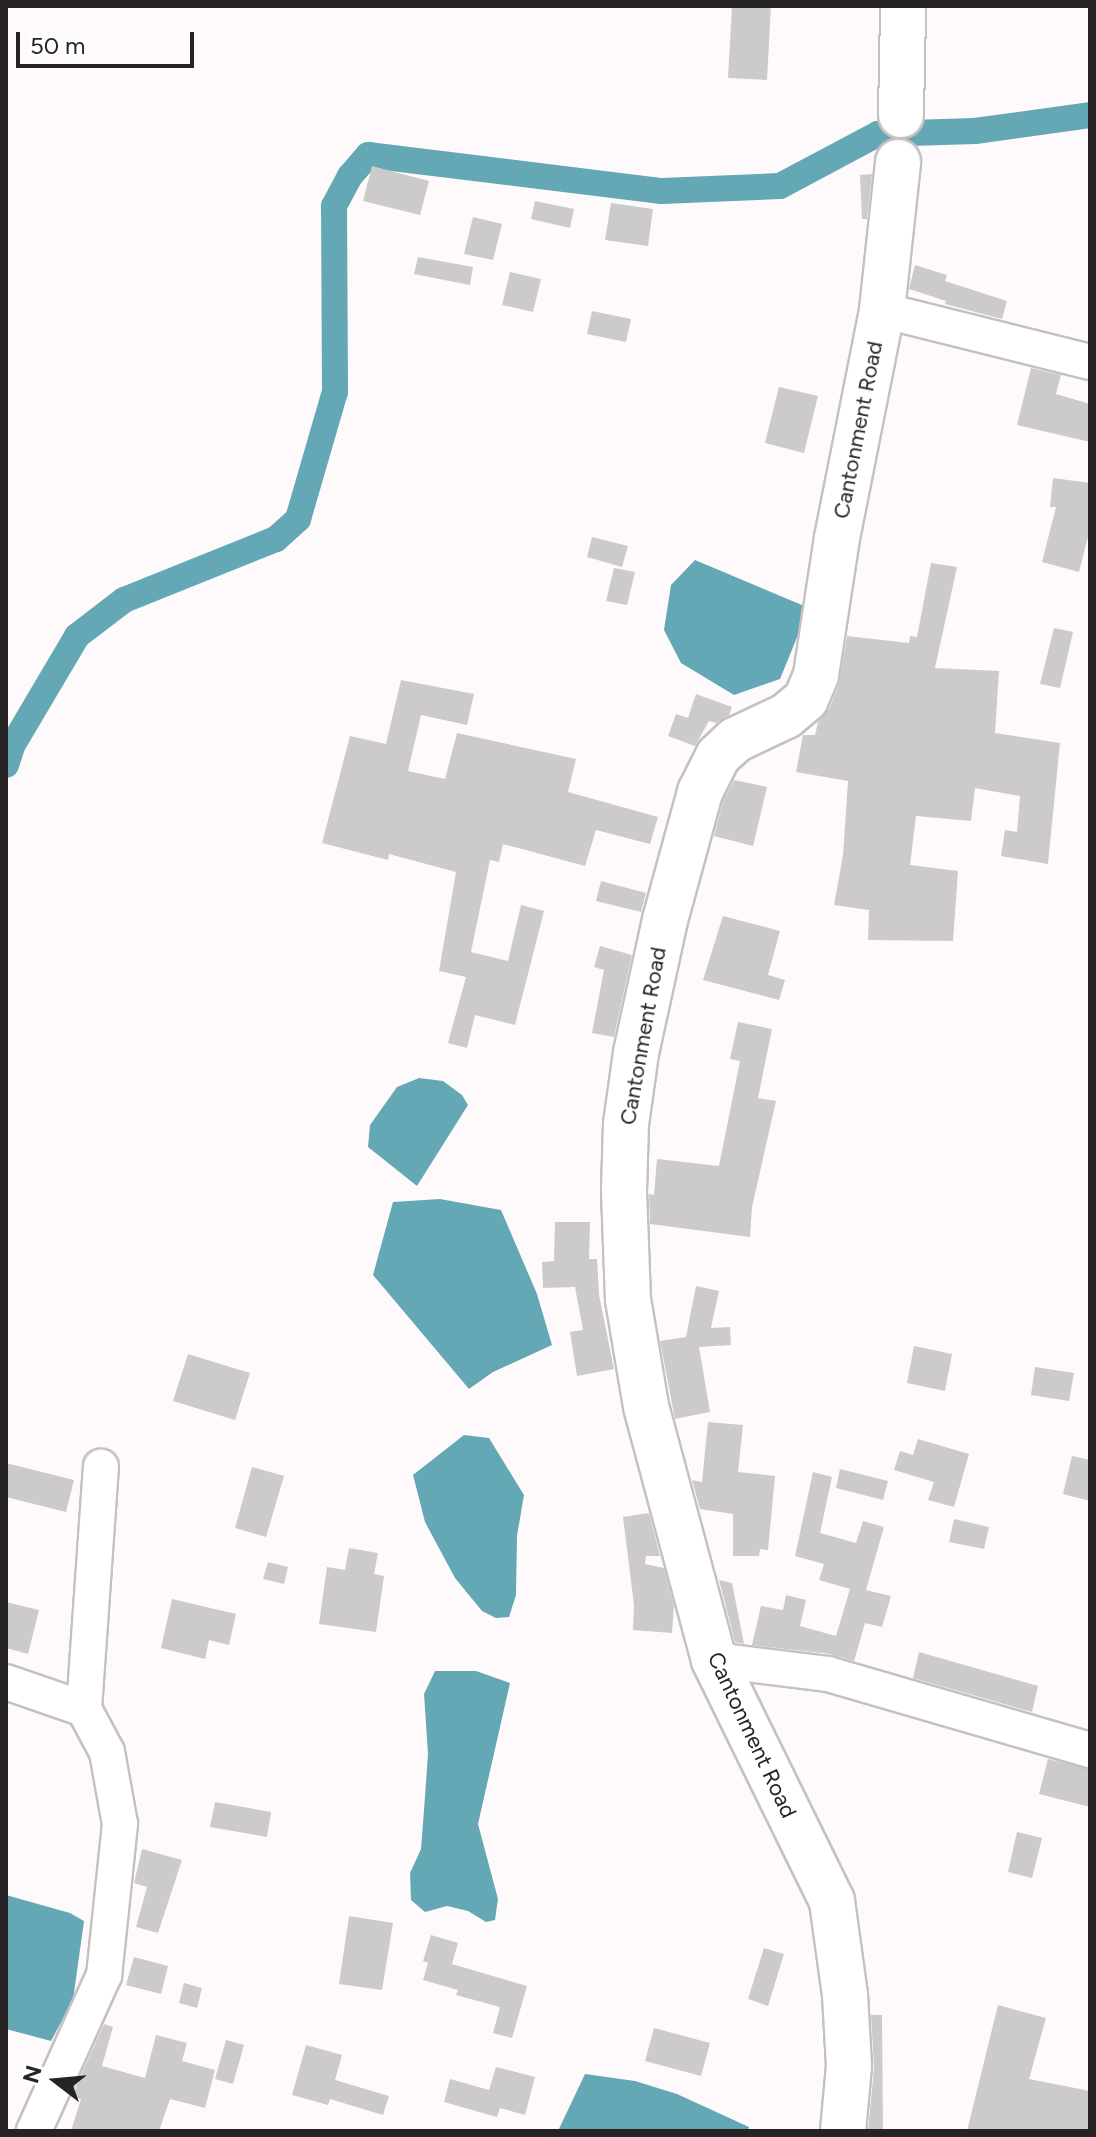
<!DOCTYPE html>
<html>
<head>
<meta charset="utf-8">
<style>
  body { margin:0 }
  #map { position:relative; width:1096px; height:2137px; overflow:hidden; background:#fefafb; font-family:Figtree,sans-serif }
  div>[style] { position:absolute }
  .water>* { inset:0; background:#65a8b5 }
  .canal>* { height:26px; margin:-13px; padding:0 13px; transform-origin:13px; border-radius:13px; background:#65a8b5 }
  .building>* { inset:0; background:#cdcaca }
  .roads { filter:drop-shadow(2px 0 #c5c1c2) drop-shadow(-2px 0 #c5c1c2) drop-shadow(0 2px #c5c1c2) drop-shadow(0 -2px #c5c1c2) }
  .minor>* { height:34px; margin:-17px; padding:0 17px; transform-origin:17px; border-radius:17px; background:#fff }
  .major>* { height:44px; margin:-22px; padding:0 22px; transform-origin:22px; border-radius:22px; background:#fff }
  span { translate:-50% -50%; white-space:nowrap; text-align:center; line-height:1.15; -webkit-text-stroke:8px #fff; paint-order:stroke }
  .street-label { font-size:22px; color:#252324 }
  .frame { position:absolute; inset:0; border:8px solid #252324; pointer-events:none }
  .north { position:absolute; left:16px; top:2041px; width:80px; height:80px; -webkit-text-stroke:6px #fff; paint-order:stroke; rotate:286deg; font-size:22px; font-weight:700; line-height:32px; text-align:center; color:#252324 }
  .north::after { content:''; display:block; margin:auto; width:28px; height:36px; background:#252324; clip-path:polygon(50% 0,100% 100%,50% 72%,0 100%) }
  .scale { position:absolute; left:16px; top:32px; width:178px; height:36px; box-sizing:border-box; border:4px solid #252324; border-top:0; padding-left:10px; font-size:24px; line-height:28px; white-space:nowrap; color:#252324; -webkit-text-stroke:6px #fff; paint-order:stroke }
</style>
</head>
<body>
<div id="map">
  <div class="water">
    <i style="clip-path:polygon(695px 560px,809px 608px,780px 679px,734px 695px,681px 663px,664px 630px,671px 585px)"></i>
    <i style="clip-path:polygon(419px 1078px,443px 1081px,462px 1095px,468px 1105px,417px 1186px,368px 1147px,370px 1125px,397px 1087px)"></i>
    <i style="clip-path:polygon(440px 1199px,501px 1210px,537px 1294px,552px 1345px,493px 1372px,469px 1389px,373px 1275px,393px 1202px)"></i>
    <i style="clip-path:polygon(464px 1435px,489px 1438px,524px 1495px,517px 1536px,516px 1595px,509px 1617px,496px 1618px,482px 1611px,455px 1578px,425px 1522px,413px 1475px)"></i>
    <i style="clip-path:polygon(435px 1671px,476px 1671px,510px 1683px,478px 1824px,498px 1899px,495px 1920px,486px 1922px,468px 1911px,447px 1906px,425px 1912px,411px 1900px,410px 1873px,421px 1849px,424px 1810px,428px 1754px,424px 1694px)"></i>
    <i style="clip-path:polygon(6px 1895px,70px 1913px,84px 1921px,73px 2000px,51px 2041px,6px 2029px)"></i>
    <i style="clip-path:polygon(585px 2074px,635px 2081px,677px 2094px,749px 2127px,748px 2131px,558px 2131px)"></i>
  </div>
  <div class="canal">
    <i style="left:6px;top:765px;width:20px;rotate:-72deg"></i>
    <i style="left:12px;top:746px;width:128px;rotate:-59.4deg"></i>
    <i style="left:77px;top:636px;width:59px;rotate:-37.5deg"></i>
    <i style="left:124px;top:600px;width:164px;rotate:-21.9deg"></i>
    <i style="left:276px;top:539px;width:30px;rotate:-42deg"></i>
    <i style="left:298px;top:519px;width:132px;rotate:-73.8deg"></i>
    <i style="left:335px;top:392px;width:186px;rotate:-90.3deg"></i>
    <i style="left:334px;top:206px;width:34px;rotate:-62deg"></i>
    <i style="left:350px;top:176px;width:28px;rotate:-49deg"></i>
    <i style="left:368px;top:155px;width:296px;rotate:7deg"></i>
    <i style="left:662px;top:191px;width:118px;rotate:-2.4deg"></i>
    <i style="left:780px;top:186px;width:111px;rotate:-28deg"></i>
    <i style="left:878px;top:134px;width:97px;rotate:-1.8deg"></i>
    <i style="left:975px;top:131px;width:116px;rotate:-7.9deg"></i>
  </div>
  <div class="building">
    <i style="clip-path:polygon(732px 6px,771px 6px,767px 80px,728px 78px)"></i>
    <i style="clip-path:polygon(372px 166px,429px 181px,420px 215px,363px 201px)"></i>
    <i style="clip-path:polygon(872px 174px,867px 219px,862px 219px,860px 175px)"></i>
    <i style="clip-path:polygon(535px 201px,574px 209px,570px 228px,531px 219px)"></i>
    <i style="clip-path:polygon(611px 203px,653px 209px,648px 246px,605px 240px)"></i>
    <i style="clip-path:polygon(473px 217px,502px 224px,493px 260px,464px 254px)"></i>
    <i style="clip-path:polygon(418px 257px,473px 267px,470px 285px,414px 274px)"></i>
    <i style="clip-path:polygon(915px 265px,947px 275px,945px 281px,1007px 301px,1002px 319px,945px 304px,946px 301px,909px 289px)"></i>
    <i style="clip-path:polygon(510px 272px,541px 279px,533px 312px,502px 305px)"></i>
    <i style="clip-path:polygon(592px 311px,631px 319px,626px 342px,587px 334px)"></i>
    <i style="clip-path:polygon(1031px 368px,1061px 375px,1056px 394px,1090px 404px,1090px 442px,1017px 425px)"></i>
    <i style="clip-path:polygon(779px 387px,818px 396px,804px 453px,765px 443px)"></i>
    <i style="clip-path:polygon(1053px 478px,1090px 483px,1090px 529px,1079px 572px,1042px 562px,1056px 507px,1050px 507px)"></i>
    <i style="clip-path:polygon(592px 537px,628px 546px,622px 567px,587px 557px)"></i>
    <i style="clip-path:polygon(931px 563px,957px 567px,935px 668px,999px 671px,995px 733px,1060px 743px,1048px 864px,1001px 856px,1005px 830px,1017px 832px,1020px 796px,975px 788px,971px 821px,916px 816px,910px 865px,958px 871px,953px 941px,868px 940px,869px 910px,834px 905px,843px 855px,848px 781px,796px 772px,803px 735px,815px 735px,818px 722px,829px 709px,839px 685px,847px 636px,909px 643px,910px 636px,917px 637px)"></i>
    <i style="clip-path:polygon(614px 568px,635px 572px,627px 605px,606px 601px)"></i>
    <i style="clip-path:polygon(1054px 628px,1073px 632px,1060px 688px,1040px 684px)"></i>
    <i style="clip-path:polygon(401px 680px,474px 694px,467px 725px,421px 715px,408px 771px,445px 779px,457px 733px,576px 759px,568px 792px,658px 817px,650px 844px,596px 830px,585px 866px,503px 844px,499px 862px,490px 860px,471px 952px,508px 961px,521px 905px,544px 911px,515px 1025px,475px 1015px,467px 1048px,448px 1043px,466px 977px,439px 971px,456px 872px,389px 854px,388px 860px,322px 843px,350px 736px,386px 744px)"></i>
    <i style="clip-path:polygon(696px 694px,732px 707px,729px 715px,716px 723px,709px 721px,695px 746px,668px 736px,676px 714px,688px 718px)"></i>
    <i style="clip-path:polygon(734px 780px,767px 787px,753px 846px,714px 836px,723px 801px)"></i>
    <i style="clip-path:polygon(601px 881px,646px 893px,641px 912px,596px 901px)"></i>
    <i style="clip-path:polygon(723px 916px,780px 931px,768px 975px,785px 980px,779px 1000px,703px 980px)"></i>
    <i style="clip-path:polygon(600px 946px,632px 955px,614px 1037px,592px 1033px,604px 970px,594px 967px)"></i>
    <i style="clip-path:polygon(738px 1022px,772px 1029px,758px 1098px,776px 1101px,752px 1207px,750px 1237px,650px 1224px,649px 1194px,654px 1195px,657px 1159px,719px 1166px,740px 1061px,730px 1059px)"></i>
    <i style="clip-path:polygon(555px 1222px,590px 1222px,589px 1259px,597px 1259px,599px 1295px,614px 1369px,577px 1376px,570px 1332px,583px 1330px,575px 1287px,543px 1288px,542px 1262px,554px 1261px)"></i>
    <i style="clip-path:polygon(696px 1286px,719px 1291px,711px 1328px,730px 1327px,731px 1345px,699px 1347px,710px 1412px,675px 1419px,660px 1341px,686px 1337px)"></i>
    <i style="clip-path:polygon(914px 1346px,952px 1354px,945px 1391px,907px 1383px)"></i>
    <i style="clip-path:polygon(188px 1354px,250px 1373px,235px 1420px,173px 1401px)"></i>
    <i style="clip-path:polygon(1035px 1367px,1074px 1373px,1069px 1401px,1031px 1395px)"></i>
    <i style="clip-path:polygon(708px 1422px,743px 1425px,738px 1472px,775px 1476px,768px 1550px,760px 1549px,759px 1556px,733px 1556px,733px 1514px,700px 1509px,692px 1480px,702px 1482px)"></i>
    <i style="clip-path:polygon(918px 1439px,969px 1454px,954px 1507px,928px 1500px,934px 1482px,894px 1470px,900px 1451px,913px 1455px)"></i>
    <i style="clip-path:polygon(1072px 1456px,1090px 1460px,1090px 1501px,1063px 1494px)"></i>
    <i style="clip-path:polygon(6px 1463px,74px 1480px,66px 1512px,6px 1497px)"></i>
    <i style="clip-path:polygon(252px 1467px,284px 1476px,266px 1537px,235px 1528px)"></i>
    <i style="clip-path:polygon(840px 1469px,888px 1481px,883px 1500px,836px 1488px)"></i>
    <i style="clip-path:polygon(813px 1472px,832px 1477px,820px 1533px,856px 1543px,863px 1521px,884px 1527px,866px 1590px,891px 1596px,882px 1627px,865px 1623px,854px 1661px,830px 1654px,752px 1645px,761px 1606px,783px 1610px,786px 1595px,806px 1600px,800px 1626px,836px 1636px,850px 1589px,819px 1580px,824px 1564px,795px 1556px)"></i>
    <i style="clip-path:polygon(649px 1513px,660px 1556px,646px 1556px,645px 1564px,664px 1568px,674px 1606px,672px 1633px,633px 1630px,634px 1605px,623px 1517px)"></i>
    <i style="clip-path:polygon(954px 1519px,989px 1527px,984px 1549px,949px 1542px)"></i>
    <i style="clip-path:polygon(349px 1548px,378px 1553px,374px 1574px,384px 1576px,376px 1632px,319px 1624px,327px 1567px,345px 1570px)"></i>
    <i style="clip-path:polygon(268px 1562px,288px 1567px,284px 1584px,263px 1579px)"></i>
    <i style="clip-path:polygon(719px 1580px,732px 1583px,744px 1644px,735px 1642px)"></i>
    <i style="clip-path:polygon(172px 1599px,236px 1614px,229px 1645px,209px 1640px,205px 1659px,161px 1648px)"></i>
    <i style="clip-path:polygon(6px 1602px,39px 1610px,28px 1654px,6px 1648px)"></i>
    <i style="clip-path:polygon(919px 1652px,1038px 1686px,1032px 1712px,913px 1678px)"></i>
    <i style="clip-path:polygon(1048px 1759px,1090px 1769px,1090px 1807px,1039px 1794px)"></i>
    <i style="clip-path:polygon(215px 1802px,271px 1812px,267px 1837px,210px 1827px)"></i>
    <i style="clip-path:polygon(1017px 1832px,1042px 1838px,1032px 1878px,1008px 1872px)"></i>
    <i style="clip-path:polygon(142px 1849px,182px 1860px,158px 1933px,136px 1927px,147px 1887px,134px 1883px)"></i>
    <i style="clip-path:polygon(349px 1916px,393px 1923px,382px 1990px,339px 1984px)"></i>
    <i style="clip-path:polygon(431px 1935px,458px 1943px,452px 1964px,527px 1986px,512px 2038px,493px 2033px,500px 2007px,456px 1995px,458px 1990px,423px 1980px,428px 1963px,423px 1961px)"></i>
    <i style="clip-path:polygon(764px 1948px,784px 1954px,768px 2006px,748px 1999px)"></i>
    <i style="clip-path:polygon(134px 1957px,168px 1966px,161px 1994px,126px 1985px)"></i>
    <i style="clip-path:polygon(184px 1983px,202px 1988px,197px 2008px,179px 2003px)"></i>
    <i style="clip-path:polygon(998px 2005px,1046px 2018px,1029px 2079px,1090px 2091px,1090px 2131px,967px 2131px)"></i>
    <i style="clip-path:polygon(871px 2015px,882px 2015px,883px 2131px,868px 2131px,874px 2068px)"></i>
    <i style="clip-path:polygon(104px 2024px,113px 2027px,102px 2066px,145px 2078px,156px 2035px,187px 2043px,182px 2061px,215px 2070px,205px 2108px,170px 2099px,159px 2131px,71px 2131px,81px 2099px,73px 2097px,77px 2084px)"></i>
    <i style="clip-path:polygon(654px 2028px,710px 2043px,701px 2076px,645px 2061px)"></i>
    <i style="clip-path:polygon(226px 2040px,244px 2045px,233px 2084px,215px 2079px)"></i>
    <i style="clip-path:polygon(306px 2045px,342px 2055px,335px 2080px,389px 2096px,383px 2115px,330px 2099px,328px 2105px,292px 2095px)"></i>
    <i style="clip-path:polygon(496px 2067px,535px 2077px,525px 2115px,500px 2108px,497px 2117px,444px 2102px,450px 2079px,489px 2090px)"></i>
  </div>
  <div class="roads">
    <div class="minor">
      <i style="left:882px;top:310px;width:214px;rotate:14deg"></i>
      <i style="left:714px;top:1660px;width:115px;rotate:7deg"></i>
      <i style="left:828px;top:1674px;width:273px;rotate:16.2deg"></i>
      <i style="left:6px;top:1682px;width:83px;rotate:19.1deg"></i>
      <i style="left:84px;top:1709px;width:49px;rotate:61.9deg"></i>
      <i style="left:107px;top:1752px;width:73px;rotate:79.8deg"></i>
      <i style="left:120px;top:1824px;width:152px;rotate:96deg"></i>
      <i style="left:104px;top:1975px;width:171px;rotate:114.2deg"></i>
      <i style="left:84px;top:1709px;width:243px;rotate:-86deg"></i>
    </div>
    <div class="major">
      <i style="left:901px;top:115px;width:109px;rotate:-88.9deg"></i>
      <i style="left:843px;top:2131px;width:65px;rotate:-84.7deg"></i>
      <i style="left:849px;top:2066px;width:71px;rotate:-93.2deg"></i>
      <i style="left:845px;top:1995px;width:95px;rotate:-97.9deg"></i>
      <i style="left:832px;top:1901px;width:268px;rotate:-116.1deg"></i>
      <i style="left:714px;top:1660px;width:263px;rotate:-105deg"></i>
      <i style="left:646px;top:1406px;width:108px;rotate:-99.6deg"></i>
      <i style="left:628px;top:1300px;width:109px;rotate:-92.1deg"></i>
      <i style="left:624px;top:1191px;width:67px;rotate:-88.3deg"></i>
      <i style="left:626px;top:1124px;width:72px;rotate:-82deg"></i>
      <i style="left:636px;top:1053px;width:136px;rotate:-77.7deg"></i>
      <i style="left:665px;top:920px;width:133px;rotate:-74.7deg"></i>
      <i style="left:700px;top:792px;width:40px;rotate:-63.4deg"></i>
      <i style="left:718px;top:756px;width:23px;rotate:-43deg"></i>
      <i style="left:735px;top:740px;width:56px;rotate:-25.2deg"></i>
      <i style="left:786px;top:716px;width:26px;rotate:-40deg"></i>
      <i style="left:806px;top:699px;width:26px;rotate:-67deg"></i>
      <i style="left:816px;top:675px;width:139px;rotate:-81.3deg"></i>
      <i style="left:837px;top:538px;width:232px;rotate:-78.8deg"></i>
      <i style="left:882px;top:310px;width:149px;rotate:-83.8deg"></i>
    </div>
  </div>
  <div class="street-label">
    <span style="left:858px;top:430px;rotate:-79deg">Cantonment Road</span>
    <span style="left:643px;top:1036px;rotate:-80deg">Cantonment Road</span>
    <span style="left:752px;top:1735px;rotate:65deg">Cantonment Road</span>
  </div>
  <div class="frame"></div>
  <div class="north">N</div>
  <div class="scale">50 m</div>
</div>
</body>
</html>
